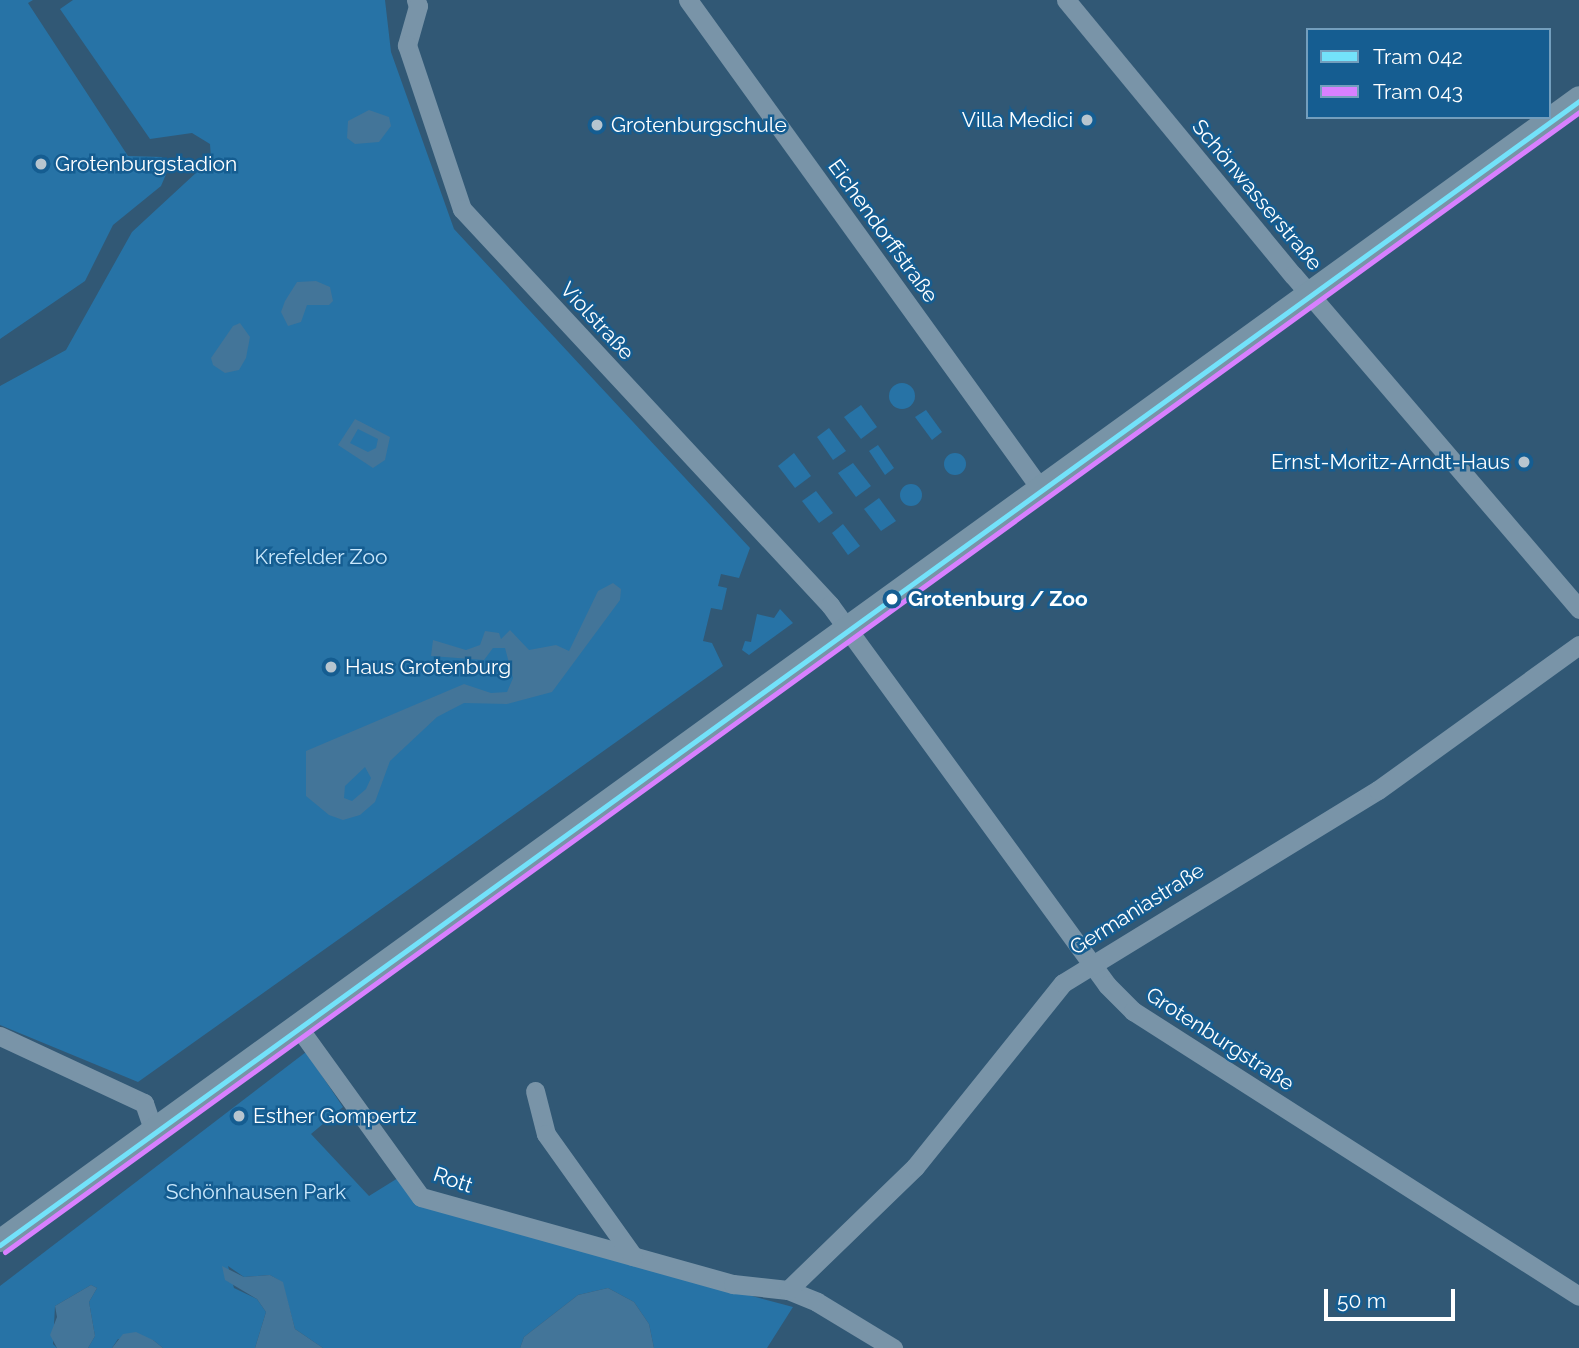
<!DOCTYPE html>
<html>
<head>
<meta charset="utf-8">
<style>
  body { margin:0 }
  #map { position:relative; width:1579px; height:1348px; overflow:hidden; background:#315875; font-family:Raleway,sans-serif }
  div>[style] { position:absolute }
  .green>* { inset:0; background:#2773a6 }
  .round { border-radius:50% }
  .water>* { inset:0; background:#437599 }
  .minor>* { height:19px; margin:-9.5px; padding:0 9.5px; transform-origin:9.5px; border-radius:9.5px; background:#7994a8 }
  .major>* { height:23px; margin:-11.5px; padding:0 11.5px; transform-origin:11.5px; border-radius:11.5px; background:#7894a7 }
  .tram-1>* { height:5px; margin:-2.5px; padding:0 2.5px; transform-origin:2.5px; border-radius:2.5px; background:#73e2fa }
  .tram-2>* { height:5px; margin:-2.5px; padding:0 2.5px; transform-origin:2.5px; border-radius:2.5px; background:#d880ff }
  .dots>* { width:19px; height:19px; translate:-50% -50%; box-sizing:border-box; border:4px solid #155d91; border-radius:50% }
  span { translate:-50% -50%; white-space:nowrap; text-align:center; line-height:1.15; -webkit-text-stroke:5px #155d91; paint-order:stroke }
  .poi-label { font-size:21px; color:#fff }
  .right { translate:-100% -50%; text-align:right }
  .left { translate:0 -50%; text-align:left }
  .street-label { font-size:21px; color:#fff }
  .park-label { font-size:21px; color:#cae8fc }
  .stop-label { font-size:21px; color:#fff; font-weight:700 }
  .legend { position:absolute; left:1306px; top:28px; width:245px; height:91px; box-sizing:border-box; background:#155d91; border:2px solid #739ebd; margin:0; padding:9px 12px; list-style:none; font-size:21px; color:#fff }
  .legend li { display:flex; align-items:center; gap:14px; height:35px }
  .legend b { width:35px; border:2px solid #739ebd }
  .scale { position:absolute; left:1324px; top:1289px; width:131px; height:32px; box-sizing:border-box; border:4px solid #fff; border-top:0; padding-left:9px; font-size:21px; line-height:24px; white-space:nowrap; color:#fff; -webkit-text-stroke:5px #155d91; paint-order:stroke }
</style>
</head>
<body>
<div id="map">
  <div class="green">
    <i style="clip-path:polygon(0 0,33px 0,28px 3px,128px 156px,162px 157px,167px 172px,161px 186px,113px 225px,85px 281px,0 339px)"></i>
    <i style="clip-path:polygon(73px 0,385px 0,391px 52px,454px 229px,750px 548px,739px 578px,721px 574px,718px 586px,727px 588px,722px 610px,711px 608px,703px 641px,712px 643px,723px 666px,138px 1082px,0 1025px,0 386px,66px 350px,132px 232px,211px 159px,210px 144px,192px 133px,150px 139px,60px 9px)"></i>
    <i class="round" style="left:889px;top:383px;width:26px;height:26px"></i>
    <i style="clip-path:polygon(861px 405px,877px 427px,861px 439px,844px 417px)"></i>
    <i style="clip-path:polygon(926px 410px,942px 432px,932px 440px,915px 417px)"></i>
    <i style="clip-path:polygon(829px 428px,846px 451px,833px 460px,817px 437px)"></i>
    <i style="clip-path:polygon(878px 445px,894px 468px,885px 475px,869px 451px)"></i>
    <i class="round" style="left:944px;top:453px;width:22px;height:22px"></i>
    <i style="clip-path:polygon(794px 453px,811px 476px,795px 488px,778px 466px)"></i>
    <i style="clip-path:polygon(853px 463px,871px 486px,856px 497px,838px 473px)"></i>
    <i class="round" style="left:900px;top:484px;width:22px;height:22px"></i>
    <i style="clip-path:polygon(816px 491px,833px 513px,819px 523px,802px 501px)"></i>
    <i style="clip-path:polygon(879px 498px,896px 521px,881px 531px,864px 509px)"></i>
    <i style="clip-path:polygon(843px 524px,860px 546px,848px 555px,832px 533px)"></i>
    <i style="clip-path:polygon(780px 609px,793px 623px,749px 655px,742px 650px,745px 641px,751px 642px,757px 614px,774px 618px)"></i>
    <i style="clip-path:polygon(306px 1052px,343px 1107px,311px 1134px,369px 1196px,398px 1178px,419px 1206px,793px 1307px,767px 1348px,654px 1348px,649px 1324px,634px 1302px,608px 1288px,578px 1295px,524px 1337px,520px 1348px,323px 1348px,295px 1329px,282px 1282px,270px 1275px,244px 1277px,228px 1266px,234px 1288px,257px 1299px,266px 1312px,255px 1348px,163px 1348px,153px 1340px,118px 1339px,112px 1348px,88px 1348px,95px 1336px,89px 1302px,97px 1288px,91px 1285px,55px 1306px,53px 1344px,57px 1348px,0 1348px,0 1286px)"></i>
  </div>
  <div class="water">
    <i style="clip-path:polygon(369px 110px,389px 117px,391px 126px,379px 142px,355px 144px,347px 138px,348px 121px)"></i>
    <i style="clip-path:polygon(316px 281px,330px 287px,333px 301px,329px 305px,307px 305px,301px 322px,288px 326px,281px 312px,285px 301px,297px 282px)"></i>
    <i style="clip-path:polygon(240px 323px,250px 337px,246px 358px,239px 370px,225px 373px,213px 365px,211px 358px,233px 326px)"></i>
    <i style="clip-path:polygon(evenodd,355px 419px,390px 437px,385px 460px,373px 468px,338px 445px,355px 419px,358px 429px,378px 439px,376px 448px,368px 452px,350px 443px,358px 429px)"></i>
    <i style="clip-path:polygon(evenodd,613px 583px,621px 589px,620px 600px,552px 692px,507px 704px,464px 703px,437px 717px,390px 761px,375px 802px,360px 815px,343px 820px,329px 815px,306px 796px,306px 751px,464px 684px,491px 693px,507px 692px,513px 678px,505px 648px,493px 648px,484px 660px,431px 656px,433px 640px,466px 650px,480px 645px,485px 631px,499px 633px,501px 639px,510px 630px,529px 650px,556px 645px,569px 651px,598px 591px,613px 583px,365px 767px,371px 778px,366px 789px,352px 801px,344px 798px,345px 786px,365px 767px)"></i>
    <i style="clip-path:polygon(222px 1266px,244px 1277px,270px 1275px,283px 1282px,295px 1329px,323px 1348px,255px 1348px,266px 1312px,257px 1299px,225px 1280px)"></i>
    <i style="clip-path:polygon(91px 1285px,97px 1288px,89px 1302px,95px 1336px,88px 1348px,57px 1348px,50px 1335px,57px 1317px,55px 1306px)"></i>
    <i style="clip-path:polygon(608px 1288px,634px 1302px,649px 1324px,654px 1348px,520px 1348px,524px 1337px,578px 1295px)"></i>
    <i style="clip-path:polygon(136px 1332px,153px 1340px,163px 1348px,112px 1348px,123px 1334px)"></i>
  </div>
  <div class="minor">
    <i style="left:416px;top:0;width:6px;rotate:72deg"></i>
    <i style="left:418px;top:6px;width:41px;rotate:105.8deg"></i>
    <i style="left:407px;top:45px;width:173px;rotate:71.5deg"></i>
    <i style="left:462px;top:209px;width:541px;rotate:47.1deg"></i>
    <i style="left:830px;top:605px;width:470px;rotate:53.9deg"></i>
    <i style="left:1107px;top:985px;width:37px;rotate:45deg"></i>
    <i style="left:1133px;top:1011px;width:529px;rotate:32.58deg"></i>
    <i style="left:688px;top:0;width:602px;rotate:54.2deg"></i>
    <i style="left:1066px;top:0;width:357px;rotate:50.5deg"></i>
    <i style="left:1293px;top:275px;width:440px;rotate:49.4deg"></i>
    <i style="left:296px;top:1024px;width:213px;rotate:54.2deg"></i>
    <i style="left:421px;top:1197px;width:324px;rotate:15.6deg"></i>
    <i style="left:733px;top:1284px;width:55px;rotate:6.2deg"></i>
    <i style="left:788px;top:1290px;width:31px;rotate:22deg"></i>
    <i style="left:817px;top:1302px;width:89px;rotate:31.2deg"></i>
    <i style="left:0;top:1036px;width:159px;rotate:25deg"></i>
    <i style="left:144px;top:1103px;width:28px;rotate:71deg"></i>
    <i style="left:535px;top:1091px;width:44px;rotate:75.7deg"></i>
    <i style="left:546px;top:1134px;width:150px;rotate:54.5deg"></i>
    <i style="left:788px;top:1290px;width:177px;rotate:-44.1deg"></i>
    <i style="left:915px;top:1167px;width:236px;rotate:-51.2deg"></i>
    <i style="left:1063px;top:983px;width:369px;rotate:-31.5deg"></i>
    <i style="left:1378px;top:790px;width:248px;rotate:-35.8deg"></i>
  </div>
  <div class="major">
    <i style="left:0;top:1240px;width:1949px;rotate:-35.9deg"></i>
  </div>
  <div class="tram-1">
    <i style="left:0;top:1245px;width:1950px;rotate:-35.92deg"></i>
  </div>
  <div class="tram-2">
    <i style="left:5px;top:1252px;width:1943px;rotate:-35.91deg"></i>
  </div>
  <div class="dots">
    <i style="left:1087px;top:120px;background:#b7c5cf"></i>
    <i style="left:597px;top:125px;background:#b7c5cf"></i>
    <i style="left:41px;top:164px;background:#b7c5cf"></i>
    <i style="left:1524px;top:462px;background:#b7c5cf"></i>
    <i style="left:892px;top:599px;background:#fff"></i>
    <i style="left:331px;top:667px;background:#b7c5cf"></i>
    <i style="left:239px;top:1116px;background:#b7c5cf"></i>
  </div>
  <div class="poi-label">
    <span class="right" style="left:1073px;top:120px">Villa Medici</span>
    <span class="left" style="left:611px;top:125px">Grotenburgschule</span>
    <span class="left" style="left:55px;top:164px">Grotenburgstadion</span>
    <span class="right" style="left:1510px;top:462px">Ernst-Moritz-Arndt-Haus</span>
    <span class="left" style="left:345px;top:667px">Haus Grotenburg</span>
    <span class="left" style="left:253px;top:1116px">Esther Gompertz</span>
  </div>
  <div class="street-label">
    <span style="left:1257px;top:195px;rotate:50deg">Schönwasserstraße</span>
    <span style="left:883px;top:231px;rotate:54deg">Eichendorffstraße</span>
    <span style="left:597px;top:321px;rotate:47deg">Violstraße</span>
    <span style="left:1137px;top:909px;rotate:-32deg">Germaniastraße</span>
    <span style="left:1220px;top:1039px;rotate:33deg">Grotenburgstraße</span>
    <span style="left:453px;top:1180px;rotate:19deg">Rott</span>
  </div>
  <div class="park-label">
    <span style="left:321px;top:557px">Krefelder Zoo</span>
    <span style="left:256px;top:1192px">Schönhausen Park</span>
  </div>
  <div class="stop-label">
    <span class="left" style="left:908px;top:599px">Grotenburg / Zoo</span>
  </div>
  <ul class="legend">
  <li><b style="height:9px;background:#73e2fa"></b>Tram 042</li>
  <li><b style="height:9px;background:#d880ff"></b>Tram 043</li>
  </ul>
  <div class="scale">50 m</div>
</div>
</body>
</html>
